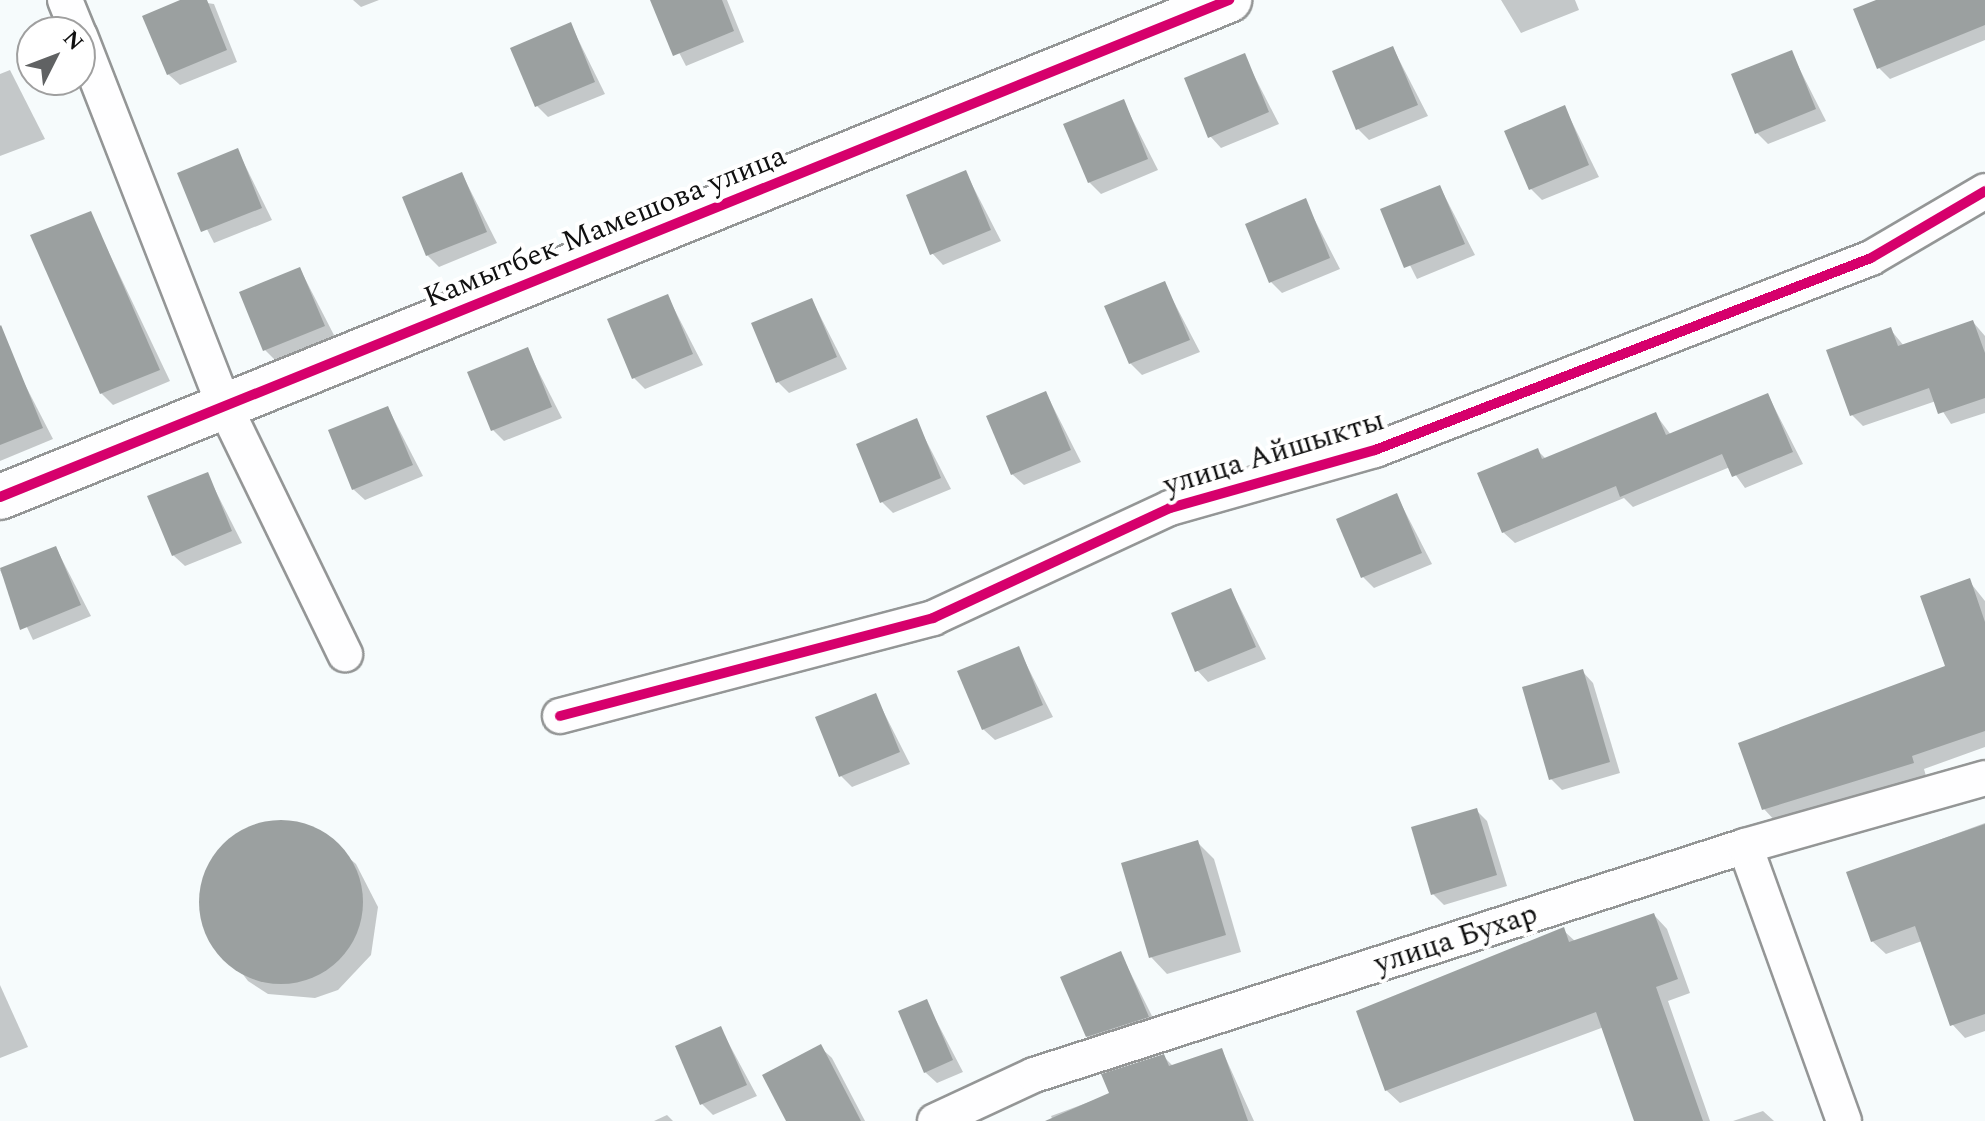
<!DOCTYPE html>
<html>
<head>
<meta charset="utf-8">
<style>
  body { margin:0 }
  #map { position:relative; width:1985px; height:1121px; overflow:hidden; background:#f6fbfc; font-family:Spectral,serif }
  div>[style] { position:absolute }
  .shadow>* { inset:0; background:#0003 }
  .building>* { inset:0; background:#9ba0a0 }
  .round { border-radius:50% }
  .roads { filter:drop-shadow(2px 0 #949696) drop-shadow(-2px 0 #949696) drop-shadow(0 2px #949696) drop-shadow(0 -2px #949696) }
  .minor>* { height:34px; margin:-17px; padding:0 17px; transform-origin:17px; border-radius:17px; background:#fefeff }
  .tertiary>* { height:44px; margin:-22px; padding:0 22px; transform-origin:22px; border-radius:22px; background:#fefeff }
  .cycleway>* { height:10px; margin:-5px; padding:0 5px; transform-origin:5px; border-radius:5px; background:#d6006c }
  span { translate:-50% -50%; white-space:nowrap; text-align:center; line-height:1.15; -webkit-text-stroke:8px #fff; paint-order:stroke }
  .street-label { font-size:30px; color:#101010 }
  .north { position:absolute; left:16px; top:16px; width:80px; height:80px; box-sizing:border-box; background:#fff; border:2px solid #9f9f9f; border-radius:50%; rotate:48deg; font-size:22px; font-weight:700; line-height:32px; text-align:center; color:#101010 }
  .north::after { content:''; display:block; margin:auto; width:28px; height:36px; background:#606263; clip-path:polygon(50% 0,100% 100%,50% 72%,0 100%) }
</style>
</head>
<body>
<div id="map">
  <div class="shadow">
    <i style="clip-path:polygon(186px 0,214px 4px,237px 62px,180px 85px,168px 74px)"></i>
    <i style="clip-path:polygon(353px 0,379px 0,361px 7px)"></i>
    <i style="clip-path:polygon(652px 0,727px 0,744px 42px,686px 66px)"></i>
    <i style="clip-path:polygon(1501px 0,1575px 0,1579px 10px,1521px 33px)"></i>
    <i style="clip-path:polygon(1881px 0,1985px 0,1985px 40px,1890px 79px,1879px 68px)"></i>
    <i style="clip-path:polygon(571px 25px,605px 94px,548px 117px,536px 105px)"></i>
    <i style="clip-path:polygon(1393px 48px,1428px 116px,1369px 140px,1358px 129px)"></i>
    <i style="clip-path:polygon(1791px 52px,1826px 121px,1768px 144px,1757px 133px)"></i>
    <i style="clip-path:polygon(1244px 56px,1279px 124px,1221px 148px,1210px 136px)"></i>
    <i style="clip-path:polygon(10px 70px,45px 139px,0 156px,0 74px)"></i>
    <i style="clip-path:polygon(1123px 101px,1158px 170px,1101px 194px,1089px 182px)"></i>
    <i style="clip-path:polygon(1565px 108px,1599px 177px,1542px 200px,1531px 189px)"></i>
    <i style="clip-path:polygon(238px 151px,272px 220px,214px 243px,179px 174px)"></i>
    <i style="clip-path:polygon(966px 173px,1001px 241px,943px 265px,932px 253px)"></i>
    <i style="clip-path:polygon(462px 174px,497px 243px,439px 267px,427px 255px)"></i>
    <i style="clip-path:polygon(1440px 187px,1475px 255px,1417px 279px,1382px 210px)"></i>
    <i style="clip-path:polygon(1305px 201px,1340px 269px,1282px 293px,1271px 282px)"></i>
    <i style="clip-path:polygon(90px 213px,170px 381px,113px 405px,101px 393px)"></i>
    <i style="clip-path:polygon(300px 269px,335px 337px,276px 361px,265px 350px)"></i>
    <i style="clip-path:polygon(1164px 283px,1200px 352px,1142px 375px,1130px 363px)"></i>
    <i style="clip-path:polygon(668px 297px,703px 365px,645px 389px,634px 378px)"></i>
    <i style="clip-path:polygon(812px 300px,847px 369px,789px 393px,777px 381px)"></i>
    <i style="clip-path:polygon(1973px 322px,1985px 336px,1985px 413px,1951px 424px,1936px 401px,1863px 426px,1852px 415px,1890px 329px,1904px 346px)"></i>
    <i style="clip-path:polygon(527px 349px,562px 418px,504px 441px,493px 430px)"></i>
    <i style="clip-path:polygon(18px 371px,53px 439px,0 461px,0 378px)"></i>
    <i style="clip-path:polygon(1046px 393px,1081px 462px,1024px 485px,1012px 474px)"></i>
    <i style="clip-path:polygon(1768px 395px,1803px 464px,1745px 488px,1730px 467px,1633px 507px,1624px 498px,1515px 543px,1503px 532px,1538px 451px,1546px 459px,1656px 415px,1671px 435px)"></i>
    <i style="clip-path:polygon(388px 408px,423px 476px,365px 500px,353px 489px)"></i>
    <i style="clip-path:polygon(916px 421px,951px 489px,893px 513px,882px 502px)"></i>
    <i style="clip-path:polygon(207px 474px,242px 543px,185px 566px,173px 555px)"></i>
    <i style="clip-path:polygon(1397px 496px,1432px 564px,1374px 588px,1363px 577px)"></i>
    <i style="clip-path:polygon(56px 548px,91px 616px,33px 640px,0 570px)"></i>
    <i style="clip-path:polygon(1969px 581px,1985px 601px,1985px 747px,1924px 769px,1926px 776px,1777px 823px,1764px 809px,1947px 667px)"></i>
    <i style="clip-path:polygon(1231px 590px,1266px 659px,1208px 682px,1197px 670px)"></i>
    <i style="clip-path:polygon(1018px 648px,1053px 717px,995px 740px,983px 729px)"></i>
    <i style="clip-path:polygon(1582px 671px,1593px 683px,1620px 773px,1562px 790px,1551px 779px)"></i>
    <i style="clip-path:polygon(875px 695px,910px 764px,852px 787px,841px 776px)"></i>
    <i style="clip-path:polygon(1476px 810px,1487px 821px,1507px 886px,1444px 905px,1433px 894px)"></i>
    <i style="clip-path:polygon(1985px 823px,1985px 1031px,1965px 1038px,1952px 1024px,1922px 941px,1886px 954px,1872px 941px,1849px 873px)"></i>
    <i style="clip-path:polygon(296px 824px,319px 832px,356px 864px,378px 907px,371px 955px,338px 990px,315px 998px,268px 994px,248px 981px,204px 924px,201px 901px,213px 860px,258px 825px)"></i>
    <i style="clip-path:polygon(1197px 842px,1214px 859px,1241px 952px,1167px 974px,1151px 957px)"></i>
    <i style="clip-path:polygon(1654px 915px,1667px 929px,1690px 993px,1668px 1001px,1710px 1121px,1636px 1121px,1604px 1027px,1400px 1103px,1386px 1090px,1563px 930px,1576px 942px)"></i>
    <i style="clip-path:polygon(1121px 954px,1158px 1028px,1099px 1048px,1087px 1036px)"></i>
    <i style="clip-path:polygon(0 985px,28px 1047px,0 1058px)"></i>
    <i style="clip-path:polygon(926px 1001px,963px 1072px,937px 1083px,925px 1072px)"></i>
    <i style="clip-path:polygon(721px 1029px,757px 1096px,713px 1115px,702px 1104px)"></i>
    <i style="clip-path:polygon(820px 1047px,832px 1058px,865px 1121px,788px 1121px)"></i>
    <i style="clip-path:polygon(1222px 1050px,1254px 1121px,1053px 1121px,1051px 1116px,1111px 1094px,1163px 1056px,1174px 1067px)"></i>
    <i style="clip-path:polygon(1763px 1111px,1774px 1121px,1733px 1121px)"></i>
    <i style="clip-path:polygon(667px 1115px,673px 1121px,654px 1121px)"></i>
  </div>
  <div class="building">
    <i style="clip-path:polygon(180px 0,207px 0,227px 50px,167px 75px,142px 16px)"></i>
    <i style="clip-path:polygon(650px 0,722px 0,734px 31px,673px 56px)"></i>
    <i style="clip-path:polygon(1876px 0,1985px 0,1985px 25px,1877px 69px,1853px 9px)"></i>
    <i style="clip-path:polygon(571px 22px,595px 82px,535px 107px,510px 48px)"></i>
    <i style="clip-path:polygon(1393px 46px,1418px 105px,1356px 130px,1332px 71px)"></i>
    <i style="clip-path:polygon(1792px 50px,1816px 109px,1755px 134px,1731px 74px)"></i>
    <i style="clip-path:polygon(1245px 53px,1269px 112px,1208px 138px,1184px 78px)"></i>
    <i style="clip-path:polygon(1124px 99px,1148px 159px,1088px 183px,1063px 124px)"></i>
    <i style="clip-path:polygon(1565px 105px,1589px 165px,1529px 190px,1504px 131px)"></i>
    <i style="clip-path:polygon(238px 148px,262px 208px,201px 232px,177px 173px)"></i>
    <i style="clip-path:polygon(966px 170px,991px 230px,930px 255px,906px 195px)"></i>
    <i style="clip-path:polygon(462px 172px,487px 232px,426px 256px,402px 197px)"></i>
    <i style="clip-path:polygon(1440px 185px,1465px 244px,1404px 268px,1380px 209px)"></i>
    <i style="clip-path:polygon(1306px 198px,1330px 258px,1269px 283px,1245px 224px)"></i>
    <i style="clip-path:polygon(91px 211px,160px 370px,100px 394px,30px 235px)"></i>
    <i style="clip-path:polygon(300px 267px,325px 326px,263px 351px,239px 292px)"></i>
    <i style="clip-path:polygon(1165px 281px,1190px 340px,1129px 364px,1104px 306px)"></i>
    <i style="clip-path:polygon(668px 294px,693px 354px,632px 379px,607px 319px)"></i>
    <i style="clip-path:polygon(812px 298px,837px 357px,776px 383px,751px 323px)"></i>
    <i style="clip-path:polygon(1973px 320px,1985px 353px,1985px 398px,1938px 414px,1929px 388px,1850px 416px,1826px 350px,1891px 327px,1898px 346px)"></i>
    <i style="clip-path:polygon(1px 325px,43px 428px,0 445px,0 326px)"></i>
    <i style="clip-path:polygon(528px 347px,552px 407px,491px 431px,467px 372px)"></i>
    <i style="clip-path:polygon(1046px 391px,1071px 450px,1011px 475px,986px 416px)"></i>
    <i style="clip-path:polygon(1768px 393px,1793px 452px,1732px 477px,1722px 454px,1620px 497px,1616px 486px,1502px 533px,1477px 473px,1538px 448px,1542px 459px,1656px 412px,1666px 435px)"></i>
    <i style="clip-path:polygon(388px 406px,413px 465px,352px 490px,328px 430px)"></i>
    <i style="clip-path:polygon(917px 418px,941px 478px,880px 503px,856px 444px)"></i>
    <i style="clip-path:polygon(208px 472px,232px 531px,172px 556px,147px 496px)"></i>
    <i style="clip-path:polygon(1397px 493px,1422px 553px,1361px 578px,1336px 519px)"></i>
    <i style="clip-path:polygon(56px 546px,81px 605px,20px 630px,0 568px)"></i>
    <i style="clip-path:polygon(1970px 578px,1985px 622px,1985px 731px,1912px 756px,1914px 763px,1762px 810px,1738px 743px,1945px 666px,1920px 596px)"></i>
    <i style="clip-path:polygon(1231px 588px,1256px 647px,1195px 672px,1171px 613px)"></i>
    <i style="clip-path:polygon(1019px 646px,1043px 705px,982px 730px,957px 671px)"></i>
    <i style="clip-path:polygon(1583px 669px,1610px 762px,1549px 780px,1522px 687px)"></i>
    <i style="clip-path:polygon(876px 693px,900px 752px,839px 777px,815px 717px)"></i>
    <i style="clip-path:polygon(1477px 808px,1497px 875px,1431px 895px,1411px 827px)"></i>
    <i class="round" style="left:199px;top:820px;width:164px;height:164px"></i>
    <i style="clip-path:polygon(1985px 824px,1985px 1014px,1950px 1026px,1915px 926px,1871px 942px,1846px 872px)"></i>
    <i style="clip-path:polygon(1198px 840px,1226px 935px,1149px 958px,1121px 863px)"></i>
    <i style="clip-path:polygon(1654px 913px,1678px 979px,1656px 987px,1703px 1121px,1634px 1121px,1596px 1012px,1385px 1091px,1356px 1011px,1564px 927px,1569px 942px)"></i>
    <i style="clip-path:polygon(1121px 951px,1149px 1017px,1086px 1037px,1060px 977px)"></i>
    <i style="clip-path:polygon(927px 999px,953px 1060px,924px 1073px,898px 1011px)"></i>
    <i style="clip-path:polygon(721px 1026px,747px 1085px,700px 1105px,675px 1046px)"></i>
    <i style="clip-path:polygon(821px 1044px,861px 1121px,786px 1121px,762px 1075px)"></i>
    <i style="clip-path:polygon(1222px 1048px,1248px 1121px,1045px 1121px,1109px 1093px,1101px 1074px,1164px 1054px,1169px 1066px)"></i>
  </div>
  <div class="roads">
    <div class="minor">
      <i style="left:65px;top:0;width:35px;rotate:68deg"></i>
      <i style="left:80px;top:36px;width:398px;rotate:68.7deg"></i>
      <i style="left:225px;top:407px;width:275px;rotate:64.1deg"></i>
      <i style="left:560px;top:716px;width:386px;rotate:-14.7deg"></i>
      <i style="left:933px;top:618px;width:261px;rotate:-24.9deg"></i>
      <i style="left:1170px;top:508px;width:213px;rotate:-15.8deg"></i>
      <i style="left:1375px;top:450px;width:532px;rotate:-21.16deg"></i>
      <i style="left:1871px;top:258px;width:132px;rotate:-30.4deg"></i>
      <i style="left:1745px;top:846px;width:292px;rotate:70.2deg"></i>
      <i style="left:935px;top:1121px;width:109px;rotate:-24.9deg"></i>
      <i style="left:1034px;top:1075px;width:747px;rotate:-17.85deg"></i>
      <i style="left:1745px;top:846px;width:249px;rotate:-15.8deg"></i>
    </div>
    <div class="tertiary">
      <i style="left:0;top:497px;width:1326px;rotate:-22.02deg"></i>
    </div>
  </div>
  <div class="cycleway">
    <i style="left:0;top:497px;width:1326px;rotate:-22.02deg"></i>
    <i style="left:560px;top:716px;width:386px;rotate:-14.7deg"></i>
    <i style="left:933px;top:618px;width:261px;rotate:-24.9deg"></i>
    <i style="left:1170px;top:508px;width:213px;rotate:-15.8deg"></i>
    <i style="left:1375px;top:450px;width:532px;rotate:-21.16deg"></i>
    <i style="left:1871px;top:258px;width:132px;rotate:-30.4deg"></i>
  </div>
  <div class="street-label">
    <span style="left:605px;top:227px;rotate:-22deg">Камытбек Мамешова улица</span>
    <span style="left:1274px;top:453px;rotate:-17deg">улица Айшыкты</span>
    <span style="left:1456px;top:939px;rotate:-18deg">улица Бухар</span>
  </div>
  <div class="north">N</div>
</div>
</body>
</html>
